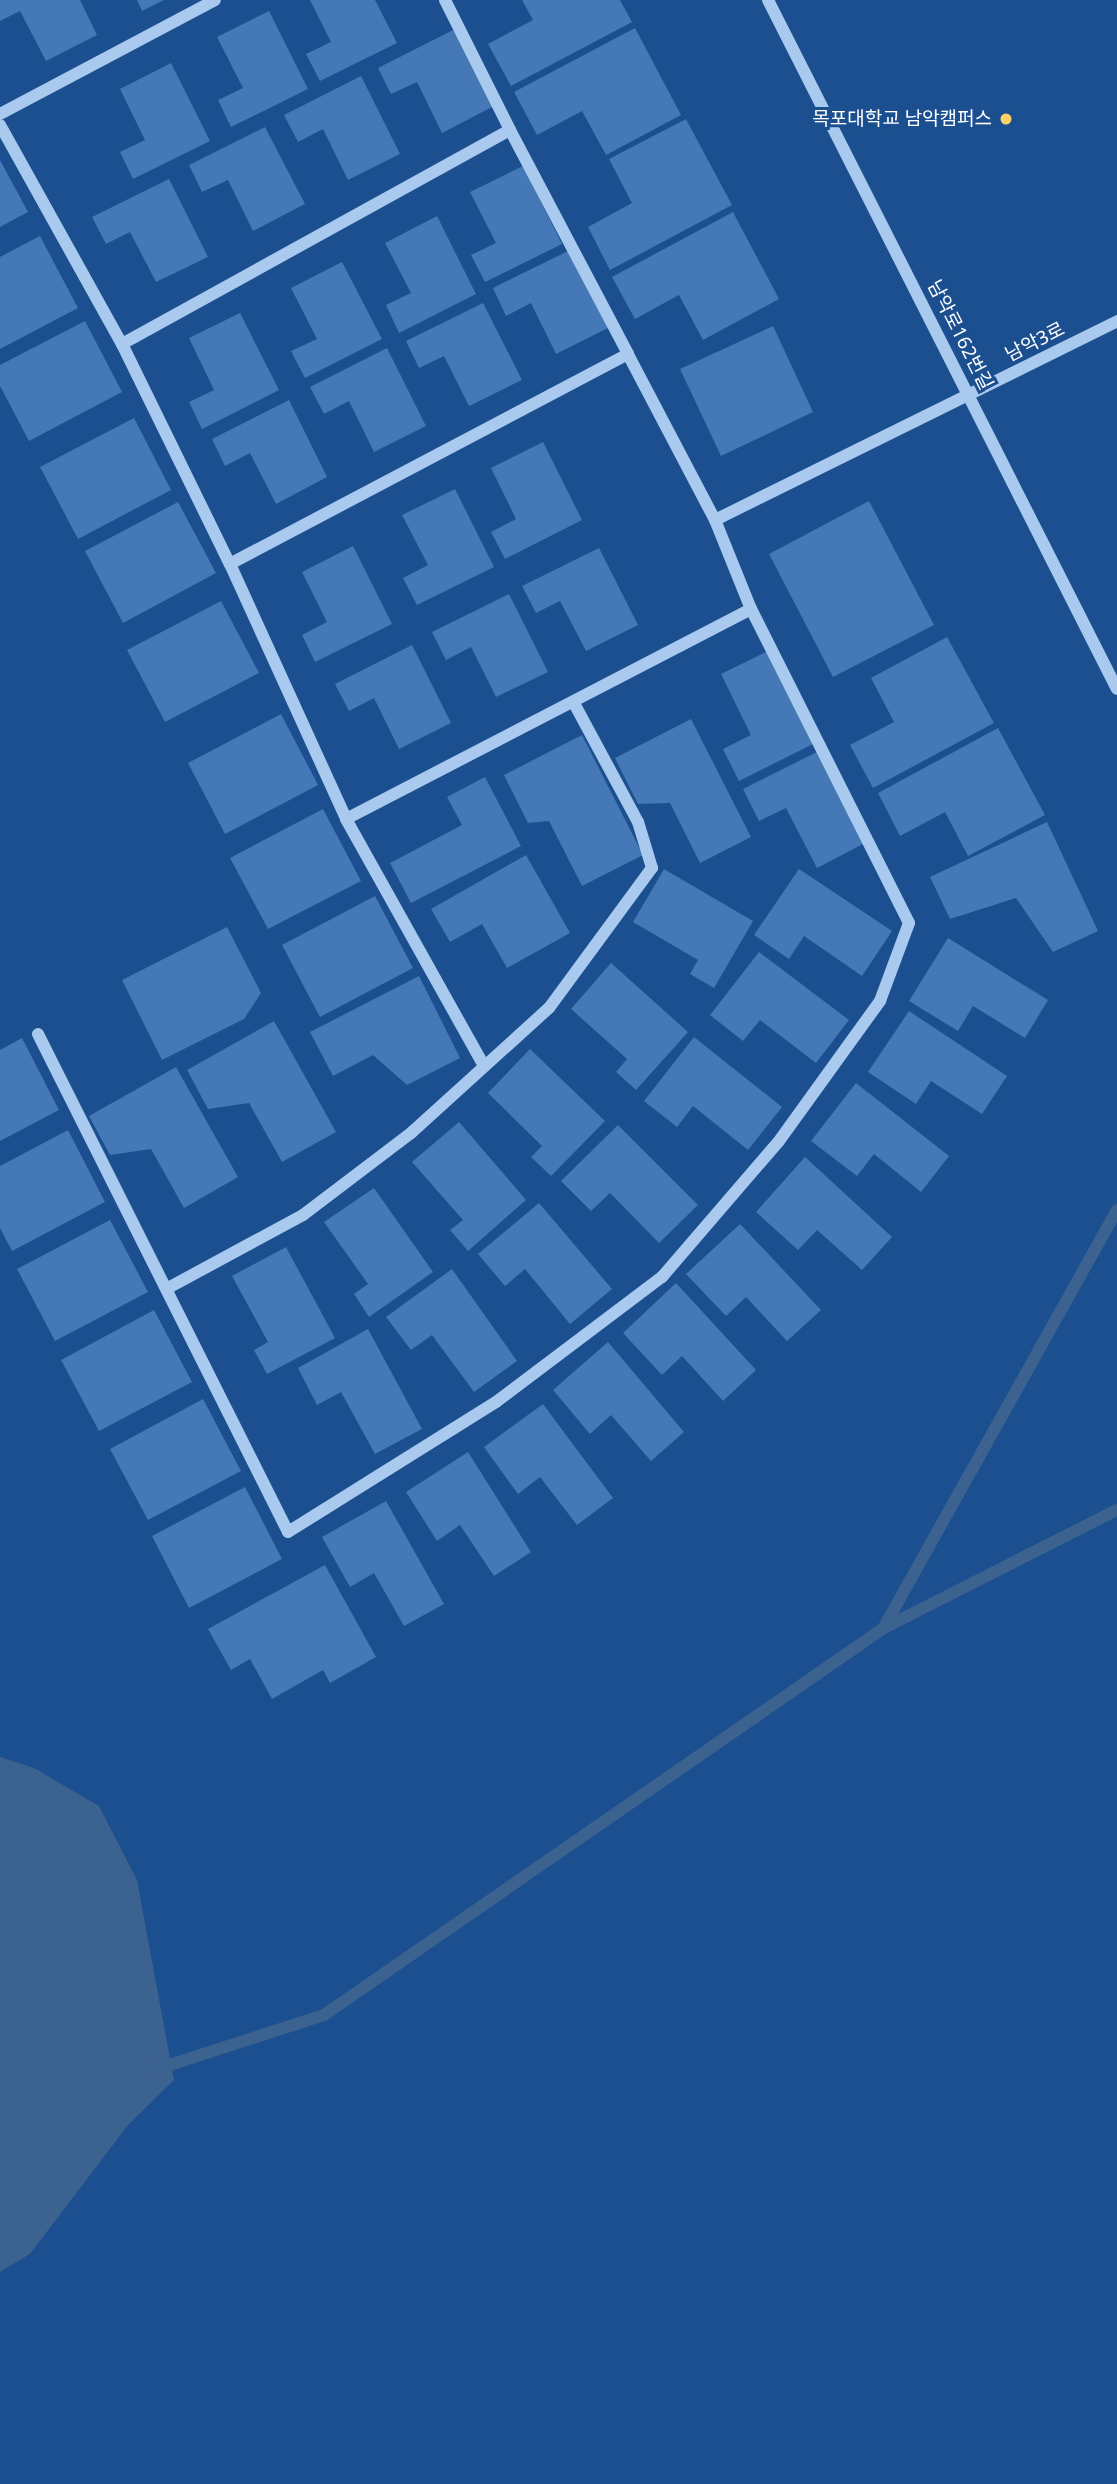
<!DOCTYPE html>
<html>
<head>
<meta charset="utf-8">
<style>
  body { margin:0 }
  #map { position:relative; width:1117px; height:2484px; overflow:hidden; background:#1b4f8f; font-family:"Noto Sans","Noto Sans KR",sans-serif }
  div>[style] { position:absolute }
  .water>* { inset:0; background:#3c6290 }
  .stream>* { height:12px; margin:-6px; padding:0 6px; transform-origin:6px; border-radius:6px; background:#3c6290 }
  .building>* { inset:0; background:#4478b7 }
  .minor>* { height:12px; margin:-6px; padding:0 6px; transform-origin:6px; border-radius:6px; background:#a9c9ee }
  .dots>* { width:19px; height:19px; translate:-50% -50%; box-sizing:border-box; border:4px solid #1b4f8f; border-radius:50% }
  span { translate:-50% -50%; white-space:nowrap; text-align:center; line-height:1.15; -webkit-text-stroke:6px #1b4f8f; paint-order:stroke }
  .poi-label { font-size:19px; color:#fff }
  .right { translate:-100% -50%; text-align:right }
  .street-label { font-size:19px; color:#fff }
</style>
</head>
<body>
<div id="map">
  <div class="water">
    <i style="clip-path:polygon(0 1757px,34px 1768px,99px 1806px,137px 1880px,174px 2080px,128px 2125px,30px 2254px,0 2272px)"></i>
  </div>
  <div class="stream">
    <i style="left:884px;top:1627px;width:478px;rotate:-60.8deg"></i>
    <i style="left:157px;top:2069px;width:176px;rotate:-17.9deg"></i>
    <i style="left:324px;top:2015px;width:681px;rotate:-34.65deg"></i>
    <i style="left:884px;top:1628px;width:261px;rotate:-26.9deg"></i>
  </div>
  <div class="building">
    <i style="clip-path:polygon(0 0,80px 0,97px 35px,46px 61px,20px 11px,0 21px)"></i>
    <i style="clip-path:polygon(137px 0,164px 0,142px 11px)"></i>
    <i style="clip-path:polygon(310px 0,375px 0,397px 43px,320px 81px,306px 54px,331px 42px)"></i>
    <i style="clip-path:polygon(522px 0,620px 0,632px 22px,511px 86px,488px 44px,533px 20px)"></i>
    <i style="clip-path:polygon(269px 11px,308px 89px,231px 127px,218px 100px,243px 88px,217px 37px)"></i>
    <i style="clip-path:polygon(635px 28px,681px 115px,606px 155px,582px 111px,537px 135px,514px 92px)"></i>
    <i style="clip-path:polygon(455px 29px,494px 106px,442px 133px,417px 82px,391px 94px,378px 68px)"></i>
    <i style="clip-path:polygon(171px 63px,210px 141px,133px 179px,120px 152px,145px 140px,120px 89px)"></i>
    <i style="clip-path:polygon(361px 76px,400px 154px,348px 180px,323px 129px,298px 142px,284px 115px)"></i>
    <i style="clip-path:polygon(686px 119px,732px 205px,610px 270px,588px 227px,632px 203px,609px 159px)"></i>
    <i style="clip-path:polygon(265px 127px,305px 204px,253px 231px,228px 180px,202px 192px,189px 165px)"></i>
    <i style="clip-path:polygon(0 160px,28px 212px,0 227px)"></i>
    <i style="clip-path:polygon(523px 166px,562px 244px,485px 282px,471px 255px,496px 243px,470px 192px)"></i>
    <i style="clip-path:polygon(169px 179px,208px 257px,156px 282px,130px 232px,106px 244px,92px 217px)"></i>
    <i style="clip-path:polygon(733px 212px,779px 299px,703px 340px,679px 295px,635px 319px,612px 277px)"></i>
    <i style="clip-path:polygon(437px 216px,476px 294px,399px 333px,386px 305px,411px 293px,385px 243px)"></i>
    <i style="clip-path:polygon(40px 236px,78px 308px,0 349px,0 257px)"></i>
    <i style="clip-path:polygon(570px 250px,608px 328px,556px 354px,531px 303px,506px 316px,493px 288px)"></i>
    <i style="clip-path:polygon(342px 262px,382px 339px,305px 378px,291px 351px,317px 339px,291px 288px)"></i>
    <i style="clip-path:polygon(483px 303px,522px 380px,469px 406px,444px 356px,419px 368px,406px 341px)"></i>
    <i style="clip-path:polygon(240px 313px,279px 390px,202px 429px,189px 402px,214px 390px,189px 338px)"></i>
    <i style="clip-path:polygon(85px 321px,122px 392px,29px 441px,0 386px,0 365px)"></i>
    <i style="clip-path:polygon(773px 326px,813px 412px,721px 456px,680px 369px)"></i>
    <i style="clip-path:polygon(387px 348px,426px 426px,374px 452px,349px 401px,324px 414px,310px 387px)"></i>
    <i style="clip-path:polygon(289px 400px,327px 477px,276px 504px,250px 453px,225px 466px,212px 439px)"></i>
    <i style="clip-path:polygon(134px 418px,171px 490px,78px 539px,40px 467px)"></i>
    <i style="clip-path:polygon(543px 442px,582px 520px,505px 559px,491px 532px,516px 519px,491px 468px)"></i>
    <i style="clip-path:polygon(455px 489px,494px 567px,417px 605px,403px 578px,428px 565px,402px 515px)"></i>
    <i style="clip-path:polygon(869px 501px,934px 625px,833px 677px,769px 554px)"></i>
    <i style="clip-path:polygon(178px 502px,216px 573px,123px 623px,85px 551px)"></i>
    <i style="clip-path:polygon(353px 546px,392px 624px,315px 662px,302px 635px,327px 622px,302px 572px)"></i>
    <i style="clip-path:polygon(599px 548px,638px 625px,586px 651px,560px 601px,536px 613px,522px 586px)"></i>
    <i style="clip-path:polygon(509px 594px,548px 672px,496px 697px,471px 647px,446px 660px,432px 632px)"></i>
    <i style="clip-path:polygon(221px 601px,259px 673px,165px 722px,127px 650px)"></i>
    <i style="clip-path:polygon(947px 637px,994px 723px,873px 788px,850px 745px,894px 722px,871px 678px)"></i>
    <i style="clip-path:polygon(412px 645px,451px 723px,399px 749px,374px 698px,349px 711px,335px 684px)"></i>
    <i style="clip-path:polygon(770px 650px,815px 743px,739px 781px,723px 749px,751px 735px,721px 674px)"></i>
    <i style="clip-path:polygon(281px 714px,318px 785px,225px 834px,188px 763px)"></i>
    <i style="clip-path:polygon(691px 719px,751px 837px,700px 863px,670px 803px,638px 804px,615px 758px)"></i>
    <i style="clip-path:polygon(998px 728px,1045px 815px,968px 856px,945px 812px,900px 836px,878px 793px)"></i>
    <i style="clip-path:polygon(582px 735px,643px 855px,582px 886px,549px 821px,528px 823px,504px 775px)"></i>
    <i style="clip-path:polygon(819px 751px,865px 843px,817px 868px,786px 808px,759px 821px,743px 789px)"></i>
    <i style="clip-path:polygon(485px 777px,521px 846px,411px 903px,390px 863px,462px 825px,447px 797px)"></i>
    <i style="clip-path:polygon(323px 809px,361px 881px,268px 929px,230px 858px)"></i>
    <i style="clip-path:polygon(1047px 822px,1098px 931px,1053px 952px,1016px 898px,950px 919px,930px 877px)"></i>
    <i style="clip-path:polygon(526px 855px,570px 933px,507px 968px,482px 924px,450px 942px,431px 909px)"></i>
    <i style="clip-path:polygon(664px 869px,753px 921px,714px 988px,690px 974px,698px 960px,633px 922px)"></i>
    <i style="clip-path:polygon(799px 869px,892px 931px,862px 976px,804px 936px,789px 959px,754px 935px)"></i>
    <i style="clip-path:polygon(375px 896px,413px 968px,320px 1017px,282px 945px)"></i>
    <i style="clip-path:polygon(227px 927px,261px 993px,244px 1019px,162px 1060px,122px 980px)"></i>
    <i style="clip-path:polygon(948px 938px,1048px 1000px,1025px 1038px,973px 1006px,958px 1031px,909px 1001px)"></i>
    <i style="clip-path:polygon(759px 952px,849px 1020px,816px 1063px,760px 1020px,743px 1041px,710px 1015px)"></i>
    <i style="clip-path:polygon(611px 963px,688px 1032px,636px 1090px,616px 1072px,627px 1059px,571px 1009px)"></i>
    <i style="clip-path:polygon(419px 976px,460px 1058px,407px 1085px,373px 1055px,333px 1076px,310px 1032px)"></i>
    <i style="clip-path:polygon(909px 1011px,1007px 1076px,982px 1114px,931px 1081px,916px 1104px,868px 1072px)"></i>
    <i style="clip-path:polygon(274px 1021px,336px 1132px,282px 1162px,249px 1103px,208px 1109px,187px 1070px)"></i>
    <i style="clip-path:polygon(694px 1037px,782px 1107px,748px 1150px,693px 1106px,677px 1127px,644px 1101px)"></i>
    <i style="clip-path:polygon(22px 1038px,59px 1110px,0 1141px,0 1050px)"></i>
    <i style="clip-path:polygon(530px 1049px,605px 1121px,551px 1176px,531px 1157px,542px 1146px,488px 1093px)"></i>
    <i style="clip-path:polygon(176px 1067px,238px 1177px,184px 1208px,151px 1149px,110px 1155px,89px 1116px)"></i>
    <i style="clip-path:polygon(856px 1083px,949px 1156px,921px 1192px,874px 1154px,857px 1176px,811px 1141px)"></i>
    <i style="clip-path:polygon(459px 1122px,526px 1200px,468px 1251px,450px 1230px,463px 1220px,412px 1162px)"></i>
    <i style="clip-path:polygon(618px 1125px,698px 1205px,659px 1243px,610px 1193px,591px 1211px,561px 1181px)"></i>
    <i style="clip-path:polygon(68px 1130px,105px 1202px,12px 1251px,0 1228px,0 1166px)"></i>
    <i style="clip-path:polygon(805px 1157px,892px 1237px,862px 1270px,817px 1230px,798px 1250px,756px 1212px)"></i>
    <i style="clip-path:polygon(374px 1188px,433px 1272px,369px 1317px,354px 1294px,368px 1284px,324px 1222px)"></i>
    <i style="clip-path:polygon(539px 1203px,612px 1289px,570px 1324px,525px 1269px,505px 1286px,478px 1254px)"></i>
    <i style="clip-path:polygon(110px 1220px,148px 1292px,55px 1341px,17px 1269px)"></i>
    <i style="clip-path:polygon(740px 1224px,821px 1310px,787px 1341px,746px 1297px,726px 1316px,686px 1274px)"></i>
    <i style="clip-path:polygon(286px 1247px,335px 1338px,267px 1374px,254px 1350px,268px 1342px,232px 1276px)"></i>
    <i style="clip-path:polygon(452px 1269px,517px 1361px,474px 1392px,432px 1335px,411px 1350px,386px 1317px)"></i>
    <i style="clip-path:polygon(676px 1283px,756px 1370px,723px 1401px,682px 1356px,662px 1375px,623px 1333px)"></i>
    <i style="clip-path:polygon(154px 1310px,192px 1382px,99px 1431px,61px 1360px)"></i>
    <i style="clip-path:polygon(368px 1329px,422px 1429px,375px 1454px,341px 1392px,317px 1405px,298px 1368px)"></i>
    <i style="clip-path:polygon(608px 1342px,684px 1432px,651px 1461px,611px 1415px,590px 1434px,553px 1390px)"></i>
    <i style="clip-path:polygon(203px 1399px,241px 1471px,148px 1520px,110px 1449px)"></i>
    <i style="clip-path:polygon(543px 1404px,613px 1498px,577px 1525px,540px 1477px,518px 1494px,484px 1447px)"></i>
    <i style="clip-path:polygon(468px 1452px,531px 1552px,494px 1576px,460px 1525px,437px 1541px,406px 1492px)"></i>
    <i style="clip-path:polygon(245px 1487px,282px 1559px,189px 1608px,152px 1536px)"></i>
    <i style="clip-path:polygon(386px 1501px,444px 1604px,404px 1626px,374px 1573px,350px 1587px,322px 1537px)"></i>
    <i style="clip-path:polygon(325px 1565px,376px 1657px,330px 1683px,323px 1670px,272px 1699px,250px 1659px,231px 1670px,208px 1629px)"></i>
  </div>
  <div class="minor">
    <i style="left:445px;top:0;width:145px;rotate:63.4deg"></i>
    <i style="left:768px;top:0;width:772px;rotate:63.14deg"></i>
    <i style="left:0;top:114px;width:243px;rotate:-27.9deg"></i>
    <i style="left:0;top:125px;width:251px;rotate:60.9deg"></i>
    <i style="left:122px;top:344px;width:245px;rotate:63.9deg"></i>
    <i style="left:230px;top:564px;width:280px;rotate:65.5deg"></i>
    <i style="left:346px;top:819px;width:283px;rotate:60.8deg"></i>
    <i style="left:122px;top:344px;width:443px;rotate:-28.9deg"></i>
    <i style="left:510px;top:130px;width:253px;rotate:62.2deg"></i>
    <i style="left:715px;top:520px;width:449px;rotate:-26.3deg"></i>
    <i style="left:346px;top:819px;width:456px;rotate:-27.4deg"></i>
    <i style="left:38px;top:1034px;width:557px;rotate:63.34deg"></i>
    <i style="left:288px;top:1532px;width:245px;rotate:-32deg"></i>
    <i style="left:496px;top:1402px;width:208px;rotate:-37deg"></i>
    <i style="left:662px;top:1277px;width:179px;rotate:-49.3deg"></i>
    <i style="left:779px;top:1141px;width:173px;rotate:-54.2deg"></i>
    <i style="left:880px;top:1001px;width:83px;rotate:-69.6deg"></i>
    <i style="left:909px;top:923px;width:352px;rotate:-116.7deg"></i>
    <i style="left:751px;top:609px;width:96px;rotate:-112deg"></i>
    <i style="left:715px;top:520px;width:187px;rotate:-117.7deg"></i>
    <i style="left:628px;top:354px;width:450px;rotate:152.2deg"></i>
    <i style="left:168px;top:1288px;width:153px;rotate:-28.4deg"></i>
    <i style="left:303px;top:1215px;width:136px;rotate:-37.2deg"></i>
    <i style="left:411px;top:1133px;width:186px;rotate:-42.2deg"></i>
    <i style="left:549px;top:1008px;width:174px;rotate:-53.7deg"></i>
    <i style="left:652px;top:868px;width:48px;rotate:-106.9deg"></i>
    <i style="left:638px;top:822px;width:135px;rotate:-118.3deg"></i>
  </div>
  <div class="dots">
    <i style="left:1006px;top:119px;background:#ffd166"></i>
  </div>
  <div class="poi-label">
    <span class="right" style="left:992px;top:119px">목포대학교 남악캠퍼스</span>
  </div>
  <div class="street-label">
    <span style="left:960px;top:335px;rotate:63deg">남악로162번길</span>
    <span style="left:1035px;top:342px;rotate:-27deg">남악3로</span>
  </div>
</div>
</body>
</html>
